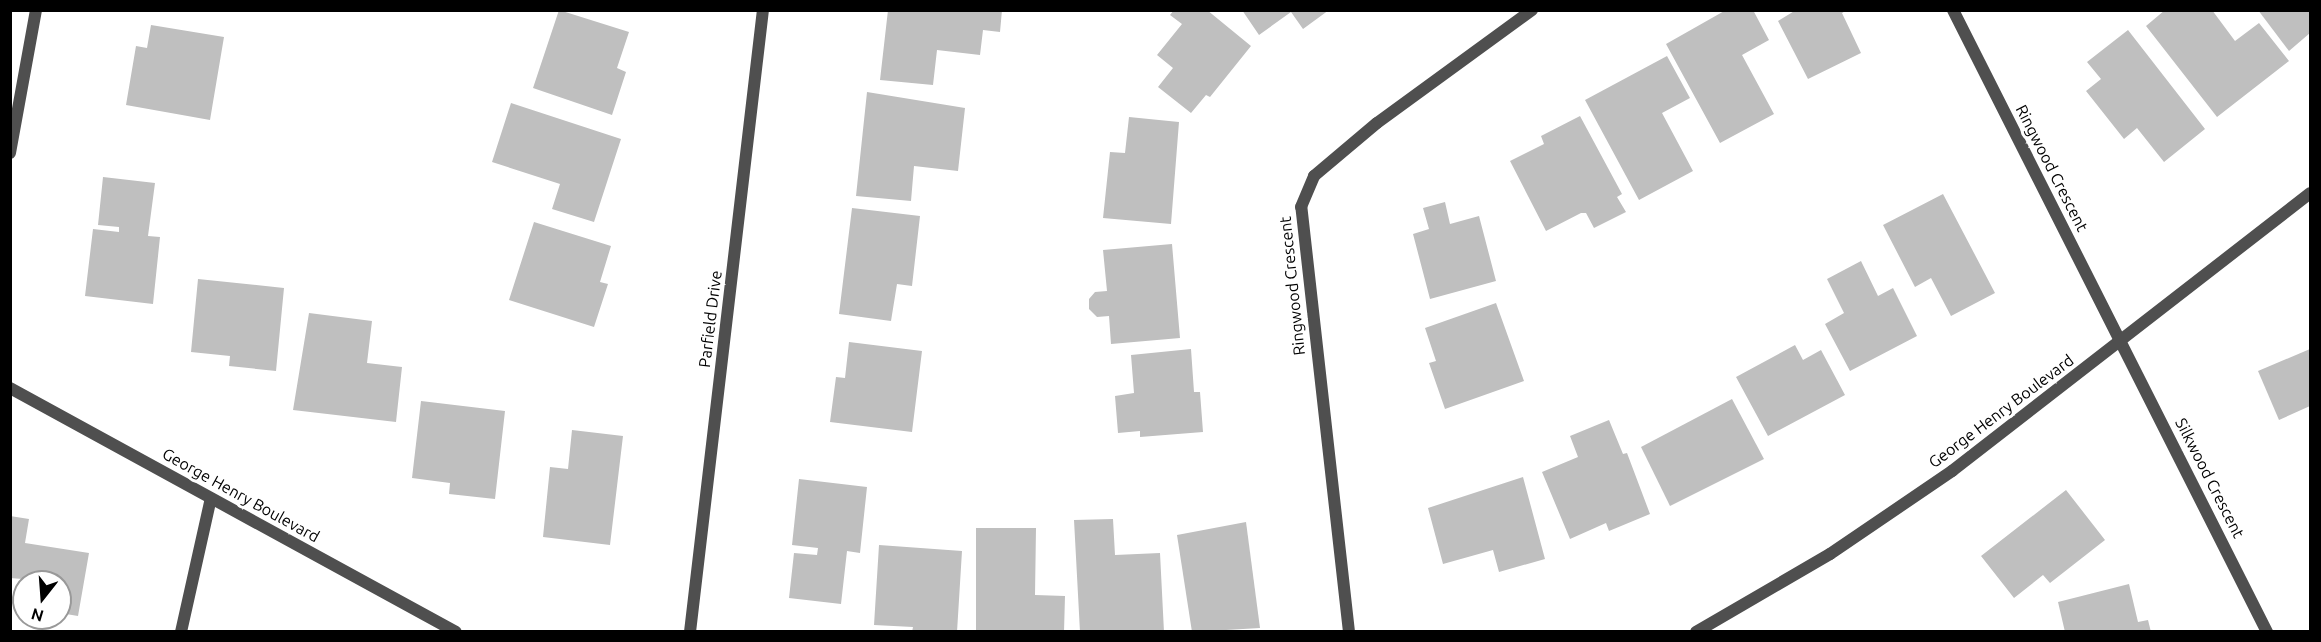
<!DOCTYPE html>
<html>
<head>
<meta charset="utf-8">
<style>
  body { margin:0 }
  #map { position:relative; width:2321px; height:642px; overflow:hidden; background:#fff; font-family:Ubuntu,sans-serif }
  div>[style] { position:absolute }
  .building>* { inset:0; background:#bfbfbf }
  .lane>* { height:12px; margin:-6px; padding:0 6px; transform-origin:6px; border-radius:6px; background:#4f4f4f }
  .street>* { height:12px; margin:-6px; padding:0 6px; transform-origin:6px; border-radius:6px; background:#4f4f4f }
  span { translate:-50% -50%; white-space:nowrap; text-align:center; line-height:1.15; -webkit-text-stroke:6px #fff; paint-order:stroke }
  .street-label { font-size:16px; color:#000 }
  .frame { position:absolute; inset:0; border:12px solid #000; pointer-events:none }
  .north { position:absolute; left:12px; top:570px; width:60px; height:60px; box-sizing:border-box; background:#fff; border:2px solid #999; border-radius:50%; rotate:197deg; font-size:16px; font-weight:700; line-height:24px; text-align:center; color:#000 }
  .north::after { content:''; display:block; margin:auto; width:21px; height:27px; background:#000; clip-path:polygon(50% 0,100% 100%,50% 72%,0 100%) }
</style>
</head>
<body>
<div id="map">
  <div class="building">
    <i style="clip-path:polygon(559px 10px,629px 32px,617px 68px,626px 72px,612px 115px,533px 88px)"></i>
    <i style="clip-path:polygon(888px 10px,1002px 10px,1000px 32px,983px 30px,980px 55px,937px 50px,933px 85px,880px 80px)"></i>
    <i style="clip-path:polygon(1174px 10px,1207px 10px,1251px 46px,1210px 97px,1206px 95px,1191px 113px,1158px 87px,1173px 68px,1157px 55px,1182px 24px,1170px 15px)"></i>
    <i style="clip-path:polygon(1242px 10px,1329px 10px,1303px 29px,1291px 12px,1259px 35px)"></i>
    <i style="clip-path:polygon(1726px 10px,1753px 10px,1769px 40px,1742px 55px,1774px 114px,1720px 143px,1666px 44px)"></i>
    <i style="clip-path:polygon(1796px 10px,1847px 10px,1842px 13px,1861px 53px,1808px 79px,1778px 21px)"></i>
    <i style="clip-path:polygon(2165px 10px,2212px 10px,2235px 41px,2259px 23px,2289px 61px,2217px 117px,2146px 26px)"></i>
    <i style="clip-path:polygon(2258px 10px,2310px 10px,2310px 33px,2289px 51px)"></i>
    <i style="clip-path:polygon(151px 25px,224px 37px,210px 120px,126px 105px,136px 46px,147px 48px)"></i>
    <i style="clip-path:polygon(2128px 30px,2205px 129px,2164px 162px,2137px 128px,2124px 139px,2086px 91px,2101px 79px,2087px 62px)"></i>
    <i style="clip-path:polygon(1667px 56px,1690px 98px,1662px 113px,1693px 171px,1639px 200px,1585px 100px)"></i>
    <i style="clip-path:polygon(867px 92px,965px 108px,958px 171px,914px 166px,911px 201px,856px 196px)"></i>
    <i style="clip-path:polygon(511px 103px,621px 139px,594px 222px,552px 209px,560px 184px,492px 162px)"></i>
    <i style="clip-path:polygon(1580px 116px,1622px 194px,1617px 197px,1626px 212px,1594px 228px,1586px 213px,1581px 213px,1546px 231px,1510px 161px,1544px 144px,1541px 136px)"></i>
    <i style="clip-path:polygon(1129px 117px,1179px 122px,1171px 224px,1103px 218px,1110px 152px,1125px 153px)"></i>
    <i style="clip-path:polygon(103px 177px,155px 183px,148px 236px,160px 237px,153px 304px,85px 296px,93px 229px,119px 232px,119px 227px,98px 225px)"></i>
    <i style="clip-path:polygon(1943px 194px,1995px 293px,1951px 316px,1931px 278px,1915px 287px,1883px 225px)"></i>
    <i style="clip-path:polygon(1445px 202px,1450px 224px,1479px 216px,1496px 281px,1430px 299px,1413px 234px,1429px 229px,1423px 208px)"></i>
    <i style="clip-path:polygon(852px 208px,920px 216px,912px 286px,897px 284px,891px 321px,839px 314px)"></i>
    <i style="clip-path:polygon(534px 222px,611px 246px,600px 282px,608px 284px,594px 327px,509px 300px)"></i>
    <i style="clip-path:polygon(1172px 244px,1180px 338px,1111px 344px,1109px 316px,1097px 317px,1089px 309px,1089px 299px,1095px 292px,1107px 291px,1103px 250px)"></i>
    <i style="clip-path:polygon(1861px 261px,1878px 296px,1893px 288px,1917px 336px,1850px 371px,1825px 324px,1844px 313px,1827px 279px)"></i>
    <i style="clip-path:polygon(198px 279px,284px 288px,276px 371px,229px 366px,230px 356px,191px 352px)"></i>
    <i style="clip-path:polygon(1496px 303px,1524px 381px,1445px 409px,1429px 363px,1436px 361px,1425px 328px)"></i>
    <i style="clip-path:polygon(309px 313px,372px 321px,367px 363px,402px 367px,396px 422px,293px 410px)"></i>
    <i style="clip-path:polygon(849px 342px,922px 351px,912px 432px,830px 422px,836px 377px,845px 378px)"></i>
    <i style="clip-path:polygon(1795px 345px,1803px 360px,1821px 350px,1845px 395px,1768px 436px,1736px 377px)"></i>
    <i style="clip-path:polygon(1191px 349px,1194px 392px,1200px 392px,1203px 432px,1140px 437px,1140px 431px,1118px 433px,1115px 396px,1134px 393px,1131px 355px)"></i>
    <i style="clip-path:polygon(2310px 349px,2310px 406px,2279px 420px,2258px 371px)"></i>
    <i style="clip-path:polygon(1732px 399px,1764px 459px,1670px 506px,1641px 447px)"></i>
    <i style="clip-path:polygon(421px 401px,505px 411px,495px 499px,449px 494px,450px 483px,412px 478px)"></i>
    <i style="clip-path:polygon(1609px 420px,1623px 454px,1627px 453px,1650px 514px,1609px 531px,1606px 523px,1570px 539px,1542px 472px,1578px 457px,1570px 436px)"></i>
    <i style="clip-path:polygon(572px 430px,623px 436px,610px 545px,543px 537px,550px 467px,568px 469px)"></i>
    <i style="clip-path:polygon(1523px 477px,1545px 559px,1499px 572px,1493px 550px,1443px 564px,1428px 508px)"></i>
    <i style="clip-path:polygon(799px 479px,867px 487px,860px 553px,847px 551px,841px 604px,789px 598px,794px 553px,817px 555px,818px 548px,792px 545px)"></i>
    <i style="clip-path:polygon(2066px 490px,2105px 540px,2050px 583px,2043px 575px,2014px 598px,1981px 556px)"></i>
    <i style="clip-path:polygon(10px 516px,29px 519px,25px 543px,89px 553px,78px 616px,60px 613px,60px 582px,10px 578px)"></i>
    <i style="clip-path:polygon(1113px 519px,1115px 555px,1160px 553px,1164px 632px,1080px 632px,1074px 520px)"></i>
    <i style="clip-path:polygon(1246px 522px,1260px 628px,1192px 632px,1177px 535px)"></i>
    <i style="clip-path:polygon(976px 528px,1036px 528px,1035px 595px,1065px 596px,1064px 632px,976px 632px)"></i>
    <i style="clip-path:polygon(879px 545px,962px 551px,957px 632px,912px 632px,913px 627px,874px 625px)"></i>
    <i style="clip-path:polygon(2129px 584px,2138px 622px,2148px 620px,2151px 632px,2065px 632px,2058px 602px)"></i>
  </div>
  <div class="lane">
    <i style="left:181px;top:632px;width:137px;rotate:-77.4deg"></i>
  </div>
  <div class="street">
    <i style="left:1953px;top:10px;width:697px;rotate:63.21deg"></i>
    <i style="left:10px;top:153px;width:145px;rotate:-79.7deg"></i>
    <i style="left:10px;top:388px;width:508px;rotate:28.68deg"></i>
    <i style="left:690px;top:632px;width:626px;rotate:-83.31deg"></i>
    <i style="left:1349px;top:632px;width:428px;rotate:-96.4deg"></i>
    <i style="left:1301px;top:207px;width:34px;rotate:-67deg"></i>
    <i style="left:1314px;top:176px;width:82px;rotate:-40.1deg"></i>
    <i style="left:1377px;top:123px;width:192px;rotate:-36.1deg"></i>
    <i style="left:1696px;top:632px;width:155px;rotate:-30.2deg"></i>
    <i style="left:1830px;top:554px;width:148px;rotate:-34.2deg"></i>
    <i style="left:1952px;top:471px;width:453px;rotate:-37.8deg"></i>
  </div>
  <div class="street-label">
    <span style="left:2052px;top:168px;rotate:63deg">Ringwood Crescent</span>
    <span style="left:1292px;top:286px;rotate:-96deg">Ringwood Crescent</span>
    <span style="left:710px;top:319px;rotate:-83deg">Parfield Drive</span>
    <span style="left:2001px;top:411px;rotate:-37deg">George Henry Boulevard</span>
    <span style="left:2210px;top:478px;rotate:63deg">Silkwood Crescent</span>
    <span style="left:241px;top:495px;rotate:29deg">George Henry Boulevard</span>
  </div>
  <div class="frame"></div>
  <div class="north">N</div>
</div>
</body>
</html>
